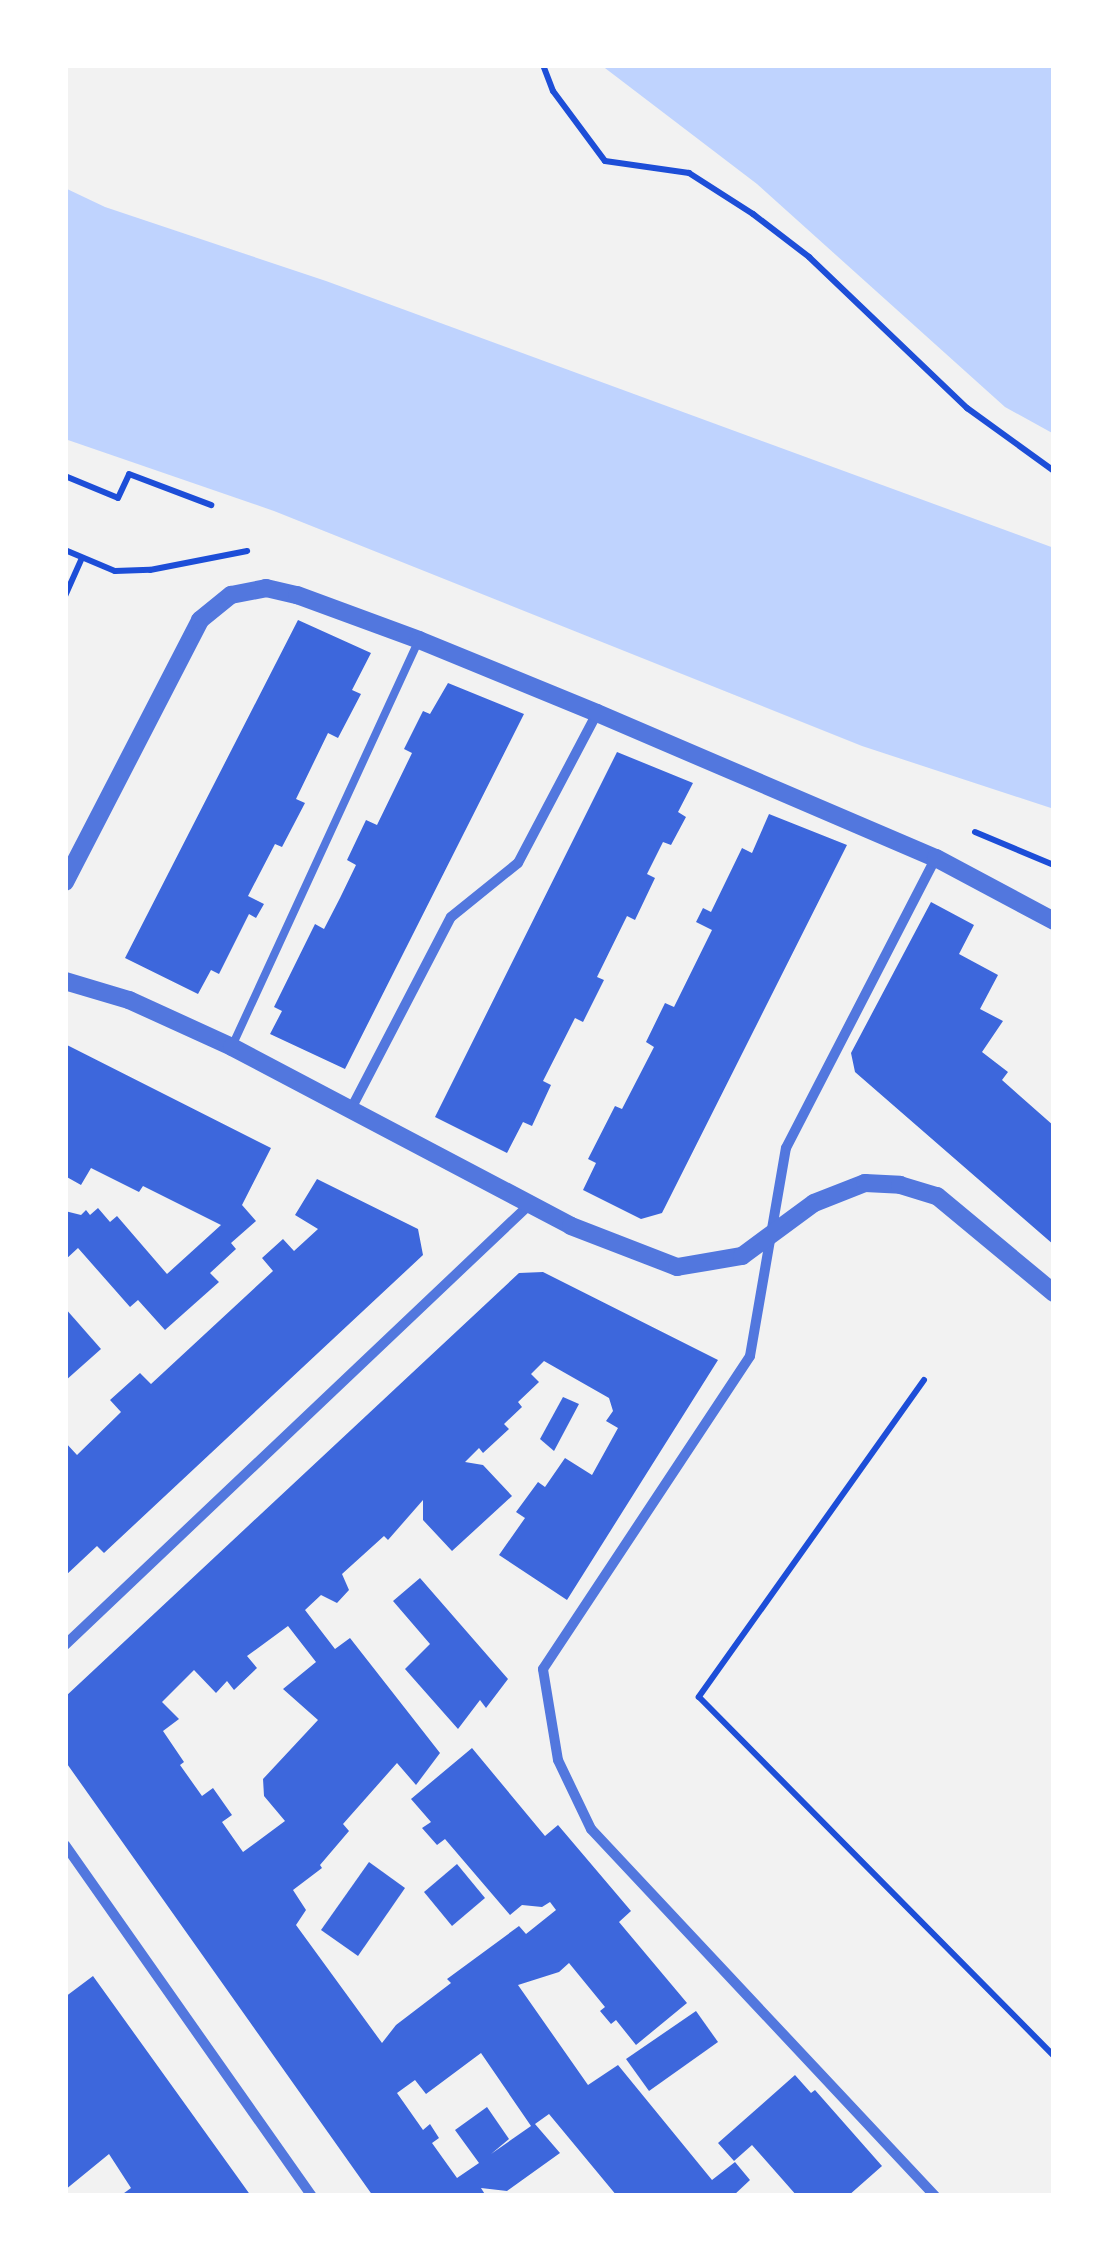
<!DOCTYPE html>
<html>
<head>
<meta charset="utf-8">
<style>
  body { margin:0 }
  #map { position:relative; width:1119px; height:2261px; overflow:hidden; background:#f2f2f2; font-family:Commissioner,sans-serif }
  div>[style] { position:absolute }
  .water>* { inset:0; background:#bfd3fe }
  .building>* { inset:0; background:#3d67dc }
  .path>* { height:6px; margin:-3px; padding:0 3px; transform-origin:3px; border-radius:3px; background:#1d4ed8 }
  .service>* { height:8px; margin:-4px; padding:0 4px; transform-origin:4px; border-radius:4px; background:#5277de }
  .minor>* { height:10px; margin:-5px; padding:0 5px; transform-origin:5px; border-radius:5px; background:#5277de }
  .tertiary>* { height:18px; margin:-9px; padding:0 9px; transform-origin:9px; border-radius:9px; background:#5277de }
  span { translate:-50% -50%; white-space:nowrap; text-align:center; line-height:1.15; -webkit-text-stroke:9px #fff; paint-order:stroke }
  .frame { position:absolute; inset:0; border:68px solid #fff; pointer-events:none }
</style>
</head>
<body>
<div id="map">
  <div class="water">
    <i style="clip-path:polygon(601px 65px,1054px 65px,1054px 434px,1005px 407px,757px 184px)"></i>
    <i style="clip-path:polygon(65px 188px,105px 207px,326px 281px,1054px 548px,1054px 809px,862px 746px,274px 511px,65px 439px)"></i>
  </div>
  <div class="building">
    <i style="clip-path:polygon(298px 620px,371px 653px,352px 690px,361px 694px,338px 738px,328px 733px,296px 799px,305px 803px,282px 847px,275px 844px,248px 896px,264px 904px,256px 918px,249px 914px,219px 974px,211px 970px,198px 994px,125px 958px)"></i>
    <i style="clip-path:polygon(448px 683px,524px 714px,345px 1069px,270px 1034px,282px 1011px,274px 1007px,315px 924px,324px 929px,340px 898px,356px 865px,347px 860px,366px 820px,377px 825px,412px 753px,404px 749px,423px 711px,430px 714px)"></i>
    <i style="clip-path:polygon(617px 752px,693px 783px,678px 812px,686px 817px,671px 845px,663px 842px,647px 874px,655px 878px,635px 920px,627px 916px,597px 977px,604px 980px,583px 1022px,575px 1018px,543px 1081px,551px 1085px,532px 1126px,523px 1122px,507px 1153px,435px 1117px)"></i>
    <i style="clip-path:polygon(769px 814px,847px 845px,662px 1213px,641px 1219px,583px 1190px,596px 1163px,588px 1159px,615px 1106px,622px 1109px,654px 1047px,646px 1042px,665px 1003px,674px 1007px,712px 930px,696px 922px,703px 908px,711px 912px,742px 848px,752px 853px)"></i>
    <i style="clip-path:polygon(931px 902px,974px 925px,959px 954px,998px 975px,980px 1009px,1003px 1021px,982px 1052px,1008px 1072px,1002px 1080px,1054px 1126px,1054px 1245px,855px 1072px,851px 1053px)"></i>
    <i style="clip-path:polygon(65px 1044px,271px 1148px,242px 1205px,256px 1221px,231px 1243px,236px 1249px,210px 1273px,219px 1282px,165px 1330px,138px 1300px,130px 1307px,78px 1248px,65px 1260px,65px 1211px,81px 1215px,86px 1210px,90px 1215px,98px 1208px,110px 1222px,117px 1216px,167px 1274px,221px 1225px,143px 1186px,139px 1192px,91px 1168px,81px 1185px,65px 1176px)"></i>
    <i style="clip-path:polygon(317px 1179px,418px 1229px,423px 1255px,104px 1553px,97px 1546px,65px 1576px,65px 1442px,77px 1455px,121px 1412px,110px 1400px,140px 1373px,151px 1384px,273px 1271px,262px 1258px,283px 1239px,294px 1251px,318px 1229px,295px 1215px)"></i>
    <i style="clip-path:polygon(evenodd,543px 1272px,718px 1360px,567px 1600px,499px 1555px,525px 1518px,516px 1512px,538px 1482px,545px 1487px,565px 1458px,592px 1475px,618px 1428px,606px 1421px,613px 1411px,609px 1398px,544px 1361px,531px 1374px,539px 1382px,518px 1402px,522px 1407px,504px 1424px,509px 1429px,483px 1453px,479px 1448px,465px 1462px,483px 1465px,512px 1496px,452px 1551px,423px 1520px,423px 1500px,388px 1540px,384px 1536px,342px 1574px,349px 1590px,337px 1603px,321px 1595px,305px 1610px,335px 1649px,350px 1638px,440px 1753px,416px 1785px,397px 1763px,343px 1824px,349px 1831px,320px 1865px,322px 1868px,293px 1890px,306px 1910px,296px 1925px,382px 2043px,396px 2025px,451px 1983px,447px 1979px,519px 1926px,526px 1934px,556px 1910px,550px 1902px,542px 1907px,522px 1905px,510px 1915px,445px 1839px,437px 1845px,422px 1828px,431px 1822px,411px 1799px,472px 1748px,545px 1836px,558px 1825px,631px 1911px,619px 1922px,687px 2003px,636px 2045px,616px 2020px,611px 2024px,600px 2011px,605px 2007px,569px 1963px,559px 1972px,518px 1985px,588px 2085px,618px 2065px,712px 2180px,735px 2162px,750px 2180px,733px 2196px,617px 2196px,549px 2114px,535px 2124px,560px 2153px,507px 2191px,481px 2188px,486px 2196px,373px 2196px,65px 1761px,65px 1697px,519px 1273px,543px 1272px,288px 1626px,316px 1662px,283px 1689px,318px 1720px,263px 1779px,264px 1796px,285px 1821px,243px 1852px,222px 1822px,232px 1815px,213px 1788px,202px 1796px,180px 1765px,184px 1762px,163px 1731px,179px 1719px,162px 1702px,194px 1670px,216px 1693px,227px 1681px,234px 1690px,257px 1668px,247px 1656px,288px 1626px,543px 1272px,481px 2053px,531px 2126px,491px 2154px,509px 2139px,487px 2107px,455px 2130px,479px 2163px,457px 2178px,432px 2143px,439px 2138px,430px 2124px,423px 2130px,397px 2093px,415px 2080px,426px 2094px,481px 2053px)"></i>
    <i style="clip-path:polygon(65px 1308px,101px 1349px,65px 1381px)"></i>
    <i style="clip-path:polygon(563px 1397px,579px 1404px,554px 1451px,540px 1439px)"></i>
    <i style="clip-path:polygon(420px 1578px,508px 1679px,486px 1708px,480px 1700px,458px 1729px,405px 1669px,430px 1644px,393px 1601px)"></i>
    <i style="clip-path:polygon(369px 1862px,405px 1888px,358px 1956px,321px 1930px)"></i>
    <i style="clip-path:polygon(457px 1864px,485px 1898px,452px 1926px,424px 1892px)"></i>
    <i style="clip-path:polygon(93px 1976px,236px 2175px,251px 2196px,120px 2196px,131px 2188px,109px 2154px,65px 2190px,65px 1997px)"></i>
    <i style="clip-path:polygon(696px 2011px,718px 2042px,649px 2091px,626px 2059px)"></i>
    <i style="clip-path:polygon(795px 2075px,811px 2093px,815px 2090px,882px 2166px,848px 2196px,797px 2196px,752px 2145px,734px 2161px,718px 2143px)"></i>
  </div>
  <div class="path">
    <i style="left:543px;top:65px;width:28px;rotate:69deg"></i>
    <i style="left:553px;top:91px;width:87px;rotate:53.4deg"></i>
    <i style="left:605px;top:161px;width:85px;rotate:8.1deg"></i>
    <i style="left:689px;top:173px;width:76px;rotate:32.6deg"></i>
    <i style="left:753px;top:214px;width:71px;rotate:37.5deg"></i>
    <i style="left:809px;top:257px;width:219px;rotate:43.7deg"></i>
    <i style="left:967px;top:408px;width:107px;rotate:35.9deg"></i>
    <i style="left:65px;top:476px;width:57px;rotate:22.5deg"></i>
    <i style="left:118px;top:498px;width:26px;rotate:-65deg"></i>
    <i style="left:129px;top:474px;width:88px;rotate:20.7deg"></i>
    <i style="left:65px;top:550px;width:54px;rotate:22.8deg"></i>
    <i style="left:115px;top:571px;width:35px;rotate:-2deg"></i>
    <i style="left:150px;top:570px;width:99px;rotate:-11.1deg"></i>
    <i style="left:65px;top:596px;width:39px;rotate:-66deg"></i>
    <i style="left:975px;top:832px;width:86px;rotate:22.7deg"></i>
    <i style="left:924px;top:1380px;width:389px;rotate:125.4deg"></i>
    <i style="left:699px;top:1697px;width:505px;rotate:45.32deg"></i>
  </div>
  <div class="service">
    <i style="left:233px;top:1044px;width:445px;rotate:-65.3deg"></i>
  </div>
  <div class="minor">
    <i style="left:352px;top:1107px;width:214px;rotate:-62.5deg"></i>
    <i style="left:451px;top:917px;width:86px;rotate:-38.9deg"></i>
    <i style="left:518px;top:863px;width:170px;rotate:-62.2deg"></i>
    <i style="left:65px;top:1645px;width:639px;rotate:-43.48deg"></i>
    <i style="left:65px;top:1845px;width:429px;rotate:54.9deg"></i>
    <i style="left:935px;top:2196px;width:503px;rotate:-133.15deg"></i>
    <i style="left:591px;top:1829px;width:76px;rotate:-115.6deg"></i>
    <i style="left:558px;top:1760px;width:92px;rotate:-99.4deg"></i>
    <i style="left:543px;top:1669px;width:375px;rotate:-56.5deg"></i>
    <i style="left:750px;top:1356px;width:211px;rotate:-80.2deg"></i>
    <i style="left:786px;top:1148px;width:326px;rotate:-62.7deg"></i>
  </div>
  <div class="tertiary">
    <i style="left:65px;top:882px;width:295px;rotate:-62.7deg"></i>
    <i style="left:200px;top:620px;width:40px;rotate:-39deg"></i>
    <i style="left:231px;top:595px;width:36px;rotate:-11deg"></i>
    <i style="left:266px;top:588px;width:32px;rotate:13deg"></i>
    <i style="left:297px;top:595px;width:130px;rotate:20.2deg"></i>
    <i style="left:419px;top:640px;width:192px;rotate:22.3deg"></i>
    <i style="left:597px;top:713px;width:369px;rotate:23.2deg"></i>
    <i style="left:936px;top:858px;width:134px;rotate:28.1deg"></i>
    <i style="left:65px;top:981px;width:67px;rotate:16.5deg"></i>
    <i style="left:129px;top:1000px;width:113px;rotate:24.5deg"></i>
    <i style="left:232px;top:1047px;width:383px;rotate:27.8deg"></i>
    <i style="left:571px;top:1226px;width:114px;rotate:21.1deg"></i>
    <i style="left:677px;top:1267px;width:66px;rotate:-9.6deg"></i>
    <i style="left:742px;top:1256px;width:89px;rotate:-36.4deg"></i>
    <i style="left:814px;top:1203px;width:55px;rotate:-21.4deg"></i>
    <i style="left:865px;top:1183px;width:35px;rotate:3deg"></i>
    <i style="left:900px;top:1185px;width:39px;rotate:17deg"></i>
    <i style="left:937px;top:1196px;width:152px;rotate:39.7deg"></i>
  </div>
  <div class="frame"></div>
</div>
</body>
</html>
